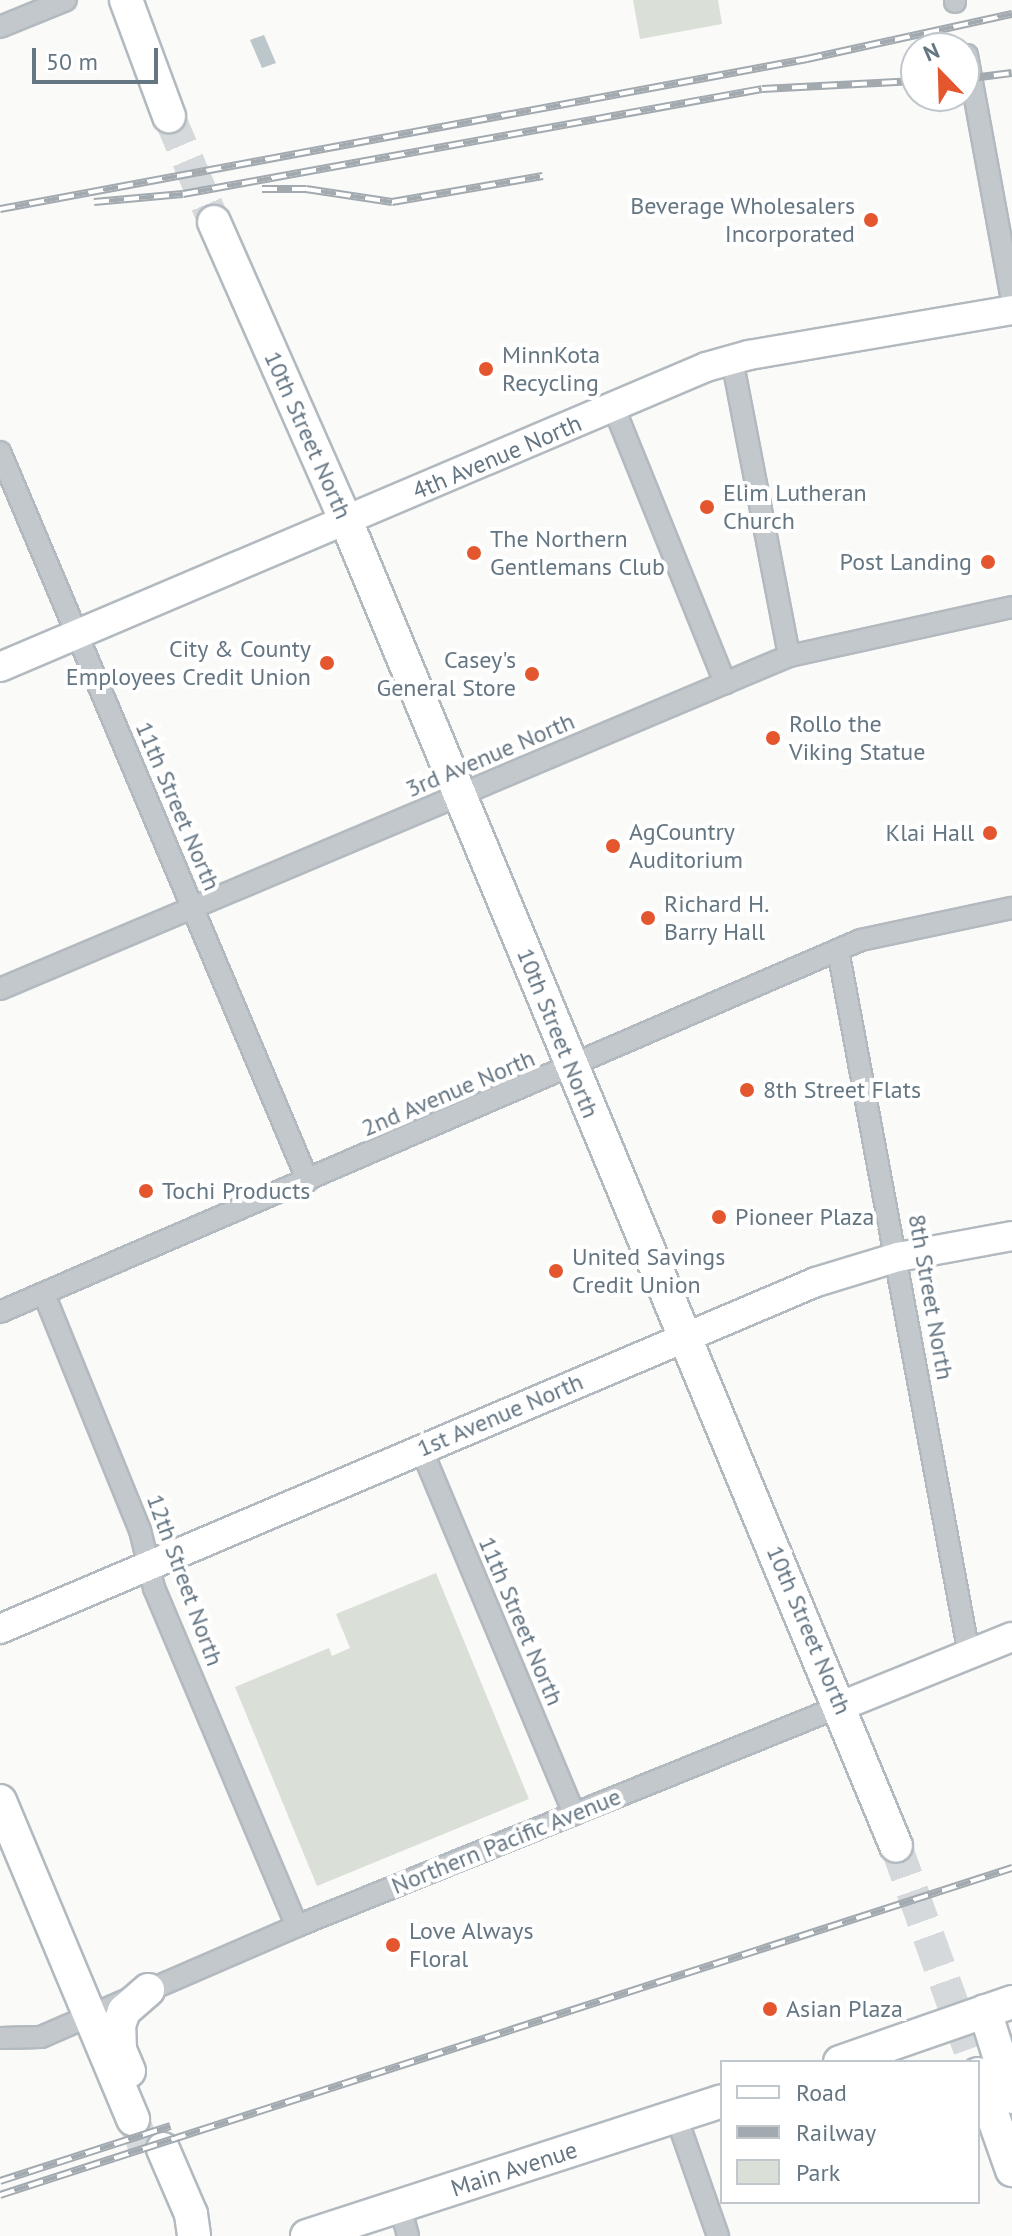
<!DOCTYPE html>
<html>
<head>
<meta charset="utf-8">
<style>
  body { margin:0 }
  #map { position:relative; width:1012px; height:2236px; overflow:hidden; background:#fafaf8; font-family:"PT Sans",sans-serif }
  div>[style] { position:absolute }
  .green>* { inset:0; background:#dadfd7 }
  .water>* { inset:0; background:#bbc7cb }
  .primary-tunnel>* { height:32px; margin-top:-16px; transform-origin:0; background:repeating-linear-gradient(90deg,#d5d9db 0 32px,transparent 0 48px) }
  .roads { filter:drop-shadow(2px 0 #b3babf) drop-shadow(-2px 0 #b3babf) drop-shadow(0 2px #b3babf) drop-shadow(0 -2px #b3babf) }
  .street>* { height:20px; margin:-10px; padding:0 10px; transform-origin:10px; border-radius:10px; background:#c3c8cc }
  .secondary>* { height:28px; margin:-14px; padding:0 14px; transform-origin:14px; border-radius:14px; background:#fff }
  .primary>* { height:32px; margin:-16px; padding:0 16px; transform-origin:16px; border-radius:16px; background:#fff }
  .rail>* { height:8px; margin-top:-4px; transform-origin:0; background:repeating-linear-gradient(90deg,#fff 0 15px,#a2aab0 0 30px); box-sizing:border-box; border-block:2px solid #a2aab0 }
  .dots>* { width:22px; height:22px; translate:-50% -50%; box-sizing:border-box; border:4px solid #fff; border-radius:50% }
  span { translate:-50% -50%; white-space:nowrap; text-align:center; line-height:1.15; -webkit-text-stroke:8px #fff; paint-order:stroke }
  .poi-label { font-size:24px; color:#657683 }
  .right { translate:-100% -50%; text-align:right }
  .left { translate:0 -50%; text-align:left }
  .street-label { font-size:24px; color:#657683 }
  .legend { position:absolute; left:720px; top:2060px; width:260px; height:144px; box-sizing:border-box; background:#fff; border:2px solid #c1c8cd; margin:0; padding:10px 14px; list-style:none; font-size:24px; color:#657683 }
  .legend li { display:flex; align-items:center; gap:16px; height:40px }
  .legend b { width:40px; border:2px solid #c1c8cd }
  .north { position:absolute; left:900px; top:32px; width:80px; height:80px; box-sizing:border-box; background:#fff; border:2px solid #c1c8cd; border-radius:50%; rotate:337deg; font-size:22px; font-weight:700; line-height:32px; text-align:center; color:#657683 }
  .north::after { content:''; display:block; margin:auto; width:28px; height:36px; background:#e4572e; clip-path:polygon(50% 0,100% 100%,50% 72%,0 100%) }
  .scale { position:absolute; left:32px; top:48px; width:126px; height:36px; box-sizing:border-box; border:4px solid #657683; border-top:0; padding-left:10px; font-size:24px; line-height:28px; white-space:nowrap; color:#657683; -webkit-text-stroke:6px #fff; paint-order:stroke }
</style>
</head>
<body>
<div id="map">
  <div class="green">
    <i style="clip-path:polygon(633px 0,718px 0,722px 24px,640px 39px)"></i>
    <i style="clip-path:polygon(436px 1573px,529px 1799px,317px 1886px,235px 1687px,329px 1648px,332px 1656px,350px 1648px,336px 1614px)"></i>
  </div>
  <div class="water">
    <i style="clip-path:polygon(264px 35px,276px 63px,262px 68px,250px 40px)"></i>
  </div>
  <div class="primary-tunnel">
    <i style="left:169px;top:116px;width:115px;rotate:67deg"></i>
    <i style="left:896px;top:1846px;width:216px;rotate:70.2deg"></i>
    <i style="left:133px;top:2119px;width:40px;rotate:68deg"></i>
  </div>
  <div class="roads">
    <div class="street">
      <i style="left:955px;top:0;width:2px;rotate:90deg"></i>
      <i style="left:0;top:27px;width:71px;rotate:-22.2deg"></i>
      <i style="left:967px;top:55px;width:249px;rotate:79.6deg"></i>
      <i style="left:732px;top:359px;width:302px;rotate:79.1deg"></i>
      <i style="left:614px;top:408px;width:297px;rotate:68deg"></i>
      <i style="left:0;top:452px;width:791px;rotate:67.1deg"></i>
      <i style="left:838px;top:950px;width:716px;rotate:79.46deg"></i>
      <i style="left:0;top:989px;width:856px;rotate:-22.88deg"></i>
      <i style="left:789px;top:656px;width:228px;rotate:-12.4deg"></i>
      <i style="left:44px;top:1294px;width:255px;rotate:67.9deg"></i>
      <i style="left:140px;top:1530px;width:60px;rotate:76.4deg"></i>
      <i style="left:154px;top:1588px;width:367px;rotate:67.1deg"></i>
      <i style="left:0;top:1312px;width:938px;rotate:-23.37deg"></i>
      <i style="left:861px;top:940px;width:154px;rotate:-12deg"></i>
      <i style="left:421px;top:1448px;width:397px;rotate:67.3deg"></i>
      <i style="left:0;top:2038px;width:41px;rotate:-1.4deg"></i>
      <i style="left:41px;top:2037px;width:279px;rotate:-23.4deg"></i>
      <i style="left:297px;top:1926px;width:587px;rotate:-22.02deg"></i>
      <i style="left:676px;top:2116px;width:127px;rotate:70.7deg"></i>
      <i style="left:400px;top:2206px;width:31px;rotate:75deg"></i>
    </div>
    <div class="secondary">
      <i style="left:0;top:667px;width:767px;rotate:-23.02deg"></i>
      <i style="left:706px;top:367px;width:45px;rotate:-15.6deg"></i>
      <i style="left:749px;top:355px;width:267px;rotate:-9.7deg"></i>
      <i style="left:0;top:1629px;width:887px;rotate:-23.04deg"></i>
      <i style="left:816px;top:1282px;width:86px;rotate:-17deg"></i>
      <i style="left:898px;top:1257px;width:116px;rotate:-10.4deg"></i>
      <i style="left:841px;top:1706px;width:184px;rotate:-22deg"></i>
    </div>
    <div class="primary">
      <i style="left:126px;top:0;width:124px;rotate:69.7deg"></i>
      <i style="left:214px;top:222px;width:329px;rotate:66.2deg"></i>
      <i style="left:347px;top:523px;width:1432px;rotate:67.46deg"></i>
      <i style="left:0;top:1801px;width:345px;rotate:67.3deg"></i>
      <i style="left:985px;top:2011px;width:90px;rotate:72.6deg"></i>
      <i style="left:840px;top:2062px;width:182px;rotate:-19.2deg"></i>
      <i style="left:129px;top:2071px;width:23px;rotate:-113deg"></i>
      <i style="left:120px;top:2050px;width:25px;rotate:-92deg"></i>
      <i style="left:119px;top:2025px;width:15px;rotate:-70deg"></i>
      <i style="left:124px;top:2011px;width:32px;rotate:-41deg"></i>
      <i style="left:978px;top:2074px;width:102px;rotate:70.5deg"></i>
      <i style="left:163px;top:2149px;width:71px;rotate:66.7deg"></i>
      <i style="left:191px;top:2214px;width:22px;rotate:82deg"></i>
      <i style="left:307px;top:2236px;width:436px;rotate:-18deg"></i>
    </div>
  </div>
  <div class="rail">
    <i style="left:964px;top:79px;width:48px;rotate:-7.1deg"></i>
    <i style="left:262px;top:189px;width:44px"></i>
    <i style="left:306px;top:189px;width:87px;rotate:8.6deg"></i>
    <i style="left:392px;top:202px;width:153px;rotate:-9.8deg"></i>
    <i style="left:94px;top:202px;width:89px;rotate:-5.1deg"></i>
    <i style="left:183px;top:194px;width:588px;rotate:-10.28deg"></i>
    <i style="left:762px;top:89px;width:154px;rotate:-3deg"></i>
    <i style="left:0;top:209px;width:821px;rotate:-10.53deg"></i>
    <i style="left:807px;top:59px;width:210px;rotate:-12.4deg"></i>
    <i style="left:0;top:2181px;width:179px;rotate:-17.9deg"></i>
    <i style="left:0;top:2195px;width:1064px;rotate:-17.91deg"></i>
  </div>
  <div class="dots">
    <i style="left:871px;top:220px;background:#e4572e"></i>
    <i style="left:486px;top:369px;background:#e4572e"></i>
    <i style="left:707px;top:507px;background:#e4572e"></i>
    <i style="left:474px;top:553px;background:#e4572e"></i>
    <i style="left:988px;top:562px;background:#e4572e"></i>
    <i style="left:327px;top:663px;background:#e4572e"></i>
    <i style="left:532px;top:674px;background:#e4572e"></i>
    <i style="left:773px;top:738px;background:#e4572e"></i>
    <i style="left:990px;top:833px;background:#e4572e"></i>
    <i style="left:613px;top:846px;background:#e4572e"></i>
    <i style="left:648px;top:918px;background:#e4572e"></i>
    <i style="left:747px;top:1090px;background:#e4572e"></i>
    <i style="left:146px;top:1191px;background:#e4572e"></i>
    <i style="left:719px;top:1217px;background:#e4572e"></i>
    <i style="left:556px;top:1271px;background:#e4572e"></i>
    <i style="left:393px;top:1945px;background:#e4572e"></i>
    <i style="left:770px;top:2009px;background:#e4572e"></i>
  </div>
  <div class="poi-label">
    <span class="right" style="left:855px;top:220px">Beverage Wholesalers<br>Incorporated</span>
    <span class="left" style="left:502px;top:369px">MinnKota<br>Recycling</span>
    <span class="left" style="left:723px;top:507px">Elim Lutheran<br>Church</span>
    <span class="left" style="left:490px;top:553px">The Northern<br>Gentlemans Club</span>
    <span class="right" style="left:972px;top:562px">Post Landing</span>
    <span class="right" style="left:311px;top:663px">City &amp; County<br>Employees Credit Union</span>
    <span class="right" style="left:516px;top:674px">Casey's<br>General Store</span>
    <span class="left" style="left:789px;top:738px">Rollo the<br>Viking Statue</span>
    <span class="left" style="left:629px;top:846px">AgCountry<br>Auditorium</span>
    <span class="right" style="left:974px;top:833px">Klai Hall</span>
    <span class="left" style="left:664px;top:918px">Richard H.<br>Barry Hall</span>
    <span class="left" style="left:763px;top:1090px">8th Street Flats</span>
    <span class="left" style="left:162px;top:1191px">Tochi Products</span>
    <span class="left" style="left:735px;top:1217px">Pioneer Plaza</span>
    <span class="left" style="left:572px;top:1271px">United Savings<br>Credit Union</span>
    <span class="left" style="left:409px;top:1945px">Love Always<br>Floral</span>
    <span class="left" style="left:786px;top:2009px">Asian Plaza</span>
  </div>
  <div class="street-label">
    <span style="left:308px;top:435px;rotate:66deg">10th Street North</span>
    <span style="left:497px;top:457px;rotate:-23deg">4th Avenue North</span>
    <span style="left:490px;top:755px;rotate:-23deg">3rd Avenue North</span>
    <span style="left:178px;top:806px;rotate:67deg">11th Street North</span>
    <span style="left:558px;top:1033px;rotate:68deg">10th Street North</span>
    <span style="left:448px;top:1093px;rotate:-23deg">2nd Avenue North</span>
    <span style="left:931px;top:1297px;rotate:80deg">8th Street North</span>
    <span style="left:500px;top:1415px;rotate:-23deg">1st Avenue North</span>
    <span style="left:185px;top:1580px;rotate:70deg">12th Street North</span>
    <span style="left:521px;top:1621px;rotate:67deg">11th Street North</span>
    <span style="left:809px;top:1630px;rotate:67deg">10th Street North</span>
    <span style="left:506px;top:1841px;rotate:-22deg">Northern Pacific Avenue</span>
    <span style="left:514px;top:2169px;rotate:-18deg">Main Avenue</span>
  </div>
  <ul class="legend">
  <li><b style="height:10px;background:#fff"></b>Road</li>
  <li><b style="height:10px;background:#a2aab0"></b>Railway</li>
  <li><b style="height:22px;background:#dadfd7"></b>Park</li>
  </ul>
  <div class="north">N</div>
  <div class="scale">50 m</div>
</div>
</body>
</html>
